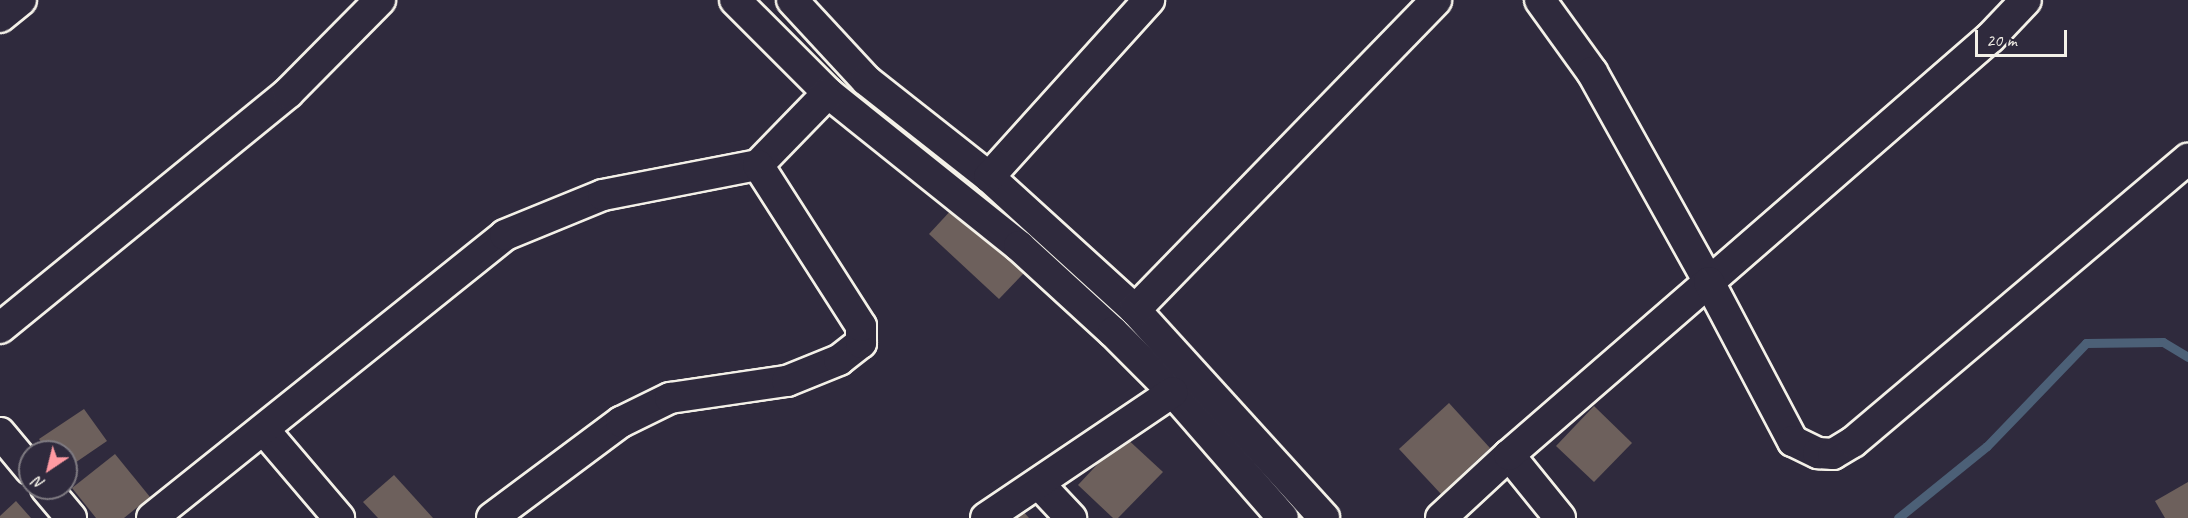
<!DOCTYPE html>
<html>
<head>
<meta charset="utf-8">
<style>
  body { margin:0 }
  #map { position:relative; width:2188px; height:518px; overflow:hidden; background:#2f2a3d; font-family:Caveat,sans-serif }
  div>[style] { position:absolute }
  .stream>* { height:9px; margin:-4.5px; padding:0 4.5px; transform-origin:4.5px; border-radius:4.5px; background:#4c6077 }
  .building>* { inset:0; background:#6d605c }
  .roads { filter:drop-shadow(2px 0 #f4f1e8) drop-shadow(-2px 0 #f4f1e8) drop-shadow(0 2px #f4f1e8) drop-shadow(0 -2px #f4f1e8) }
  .street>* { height:30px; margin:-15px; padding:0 15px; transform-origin:15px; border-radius:15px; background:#2f2a3d }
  span { translate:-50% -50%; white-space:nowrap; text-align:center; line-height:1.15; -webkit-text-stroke:6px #2f2a3d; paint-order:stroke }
  .north { position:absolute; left:18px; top:440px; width:60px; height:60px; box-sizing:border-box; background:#2f2a3d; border:2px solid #7e7a81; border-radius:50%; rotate:215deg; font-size:16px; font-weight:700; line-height:24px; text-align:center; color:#f4f1e8 }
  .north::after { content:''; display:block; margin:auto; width:21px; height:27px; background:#ff9aa2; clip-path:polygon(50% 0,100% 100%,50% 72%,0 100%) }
  .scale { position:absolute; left:1975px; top:30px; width:92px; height:27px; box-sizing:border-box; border:3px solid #f4f1e8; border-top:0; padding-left:8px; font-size:18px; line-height:21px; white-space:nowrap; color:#f4f1e8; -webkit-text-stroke:4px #2f2a3d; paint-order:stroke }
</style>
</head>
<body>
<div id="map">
  <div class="stream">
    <i style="left:1898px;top:518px;width:114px;rotate:-39deg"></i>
    <i style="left:1987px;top:446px;width:143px;rotate:-46.1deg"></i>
    <i style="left:2086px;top:343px;width:77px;rotate:-0.7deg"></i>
    <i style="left:2163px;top:342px;width:29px;rotate:31deg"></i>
  </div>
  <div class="building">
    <i style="clip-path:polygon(954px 207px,1024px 273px,999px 299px,929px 234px)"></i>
    <i style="clip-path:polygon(1449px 403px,1490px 448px,1441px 494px,1399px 449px)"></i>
    <i style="clip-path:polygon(1594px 406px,1632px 443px,1594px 482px,1556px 446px)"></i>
    <i style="clip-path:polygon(84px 409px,107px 441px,66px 469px,66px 452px,48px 452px,39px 439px)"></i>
    <i style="clip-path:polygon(1124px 436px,1163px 472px,1118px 518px,1113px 518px,1078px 485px)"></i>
    <i style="clip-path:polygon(115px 454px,150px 497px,124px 518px,96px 518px,72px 488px)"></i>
    <i style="clip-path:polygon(394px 475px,433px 518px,378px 518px,363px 502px)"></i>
    <i style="clip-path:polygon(2188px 482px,2188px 518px,2165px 518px,2155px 501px)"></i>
    <i style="clip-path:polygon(16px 501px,31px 518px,0 518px,0 516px)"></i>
    <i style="clip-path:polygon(1022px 510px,1029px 518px,1014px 518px)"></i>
  </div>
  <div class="roads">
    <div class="street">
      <i style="left:735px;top:0;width:132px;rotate:45deg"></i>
      <i style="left:828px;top:93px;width:245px;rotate:38.7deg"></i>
      <i style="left:1019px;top:246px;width:127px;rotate:42.5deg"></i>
      <i style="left:1113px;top:332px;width:85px;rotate:45deg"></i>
      <i style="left:1173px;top:392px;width:167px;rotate:48.9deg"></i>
      <i style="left:792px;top:0;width:109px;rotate:47.2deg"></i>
      <i style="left:866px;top:80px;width:157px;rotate:38.3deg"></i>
      <i style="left:989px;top:177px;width:197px;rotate:42.3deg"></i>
      <i style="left:1135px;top:310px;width:281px;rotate:47.7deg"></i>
      <i style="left:1540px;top:0;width:89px;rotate:54.2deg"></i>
      <i style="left:1592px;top:72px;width:240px;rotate:60.9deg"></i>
      <i style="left:1709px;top:282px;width:372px;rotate:-41deg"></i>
      <i style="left:1990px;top:38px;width:52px;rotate:-46.5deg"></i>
      <i style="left:0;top:17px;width:27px;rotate:-39deg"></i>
      <i style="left:989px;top:177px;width:239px;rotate:-47.9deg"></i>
      <i style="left:1135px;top:310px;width:432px;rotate:-45.8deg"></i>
      <i style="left:0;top:328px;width:372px;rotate:-39.2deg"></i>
      <i style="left:288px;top:93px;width:131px;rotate:-45.3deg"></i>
      <i style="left:264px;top:430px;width:116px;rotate:49.6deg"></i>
      <i style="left:0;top:433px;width:47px;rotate:50.2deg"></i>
      <i style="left:1509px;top:455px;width:81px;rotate:51deg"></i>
      <i style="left:1039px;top:484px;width:47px;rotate:46.7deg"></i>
      <i style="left:46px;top:488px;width:39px;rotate:50deg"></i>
      <i style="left:152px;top:518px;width:452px;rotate:-38.7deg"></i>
      <i style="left:505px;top:235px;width:106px;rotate:-22.2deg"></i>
      <i style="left:603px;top:195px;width:158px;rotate:-11deg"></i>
      <i style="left:758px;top:165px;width:100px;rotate:-45.8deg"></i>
      <i style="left:492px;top:518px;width:161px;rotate:-36.7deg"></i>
      <i style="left:621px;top:422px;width:55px;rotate:-26.1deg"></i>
      <i style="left:670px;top:398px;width:118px;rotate:-8.3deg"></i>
      <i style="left:787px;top:381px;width:56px;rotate:-22deg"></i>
      <i style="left:839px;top:360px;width:28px;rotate:-38deg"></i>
      <i style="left:861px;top:343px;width:17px;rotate:-90deg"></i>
      <i style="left:861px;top:326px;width:191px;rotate:-122.6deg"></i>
      <i style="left:986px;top:518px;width:225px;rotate:-34deg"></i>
      <i style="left:1441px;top:518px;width:93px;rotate:-42.8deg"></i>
      <i style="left:1509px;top:455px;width:264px;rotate:-40.9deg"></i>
      <i style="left:1709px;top:282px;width:180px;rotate:62.2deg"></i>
      <i style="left:1793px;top:441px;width:28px;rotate:26deg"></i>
      <i style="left:1818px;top:453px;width:15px;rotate:4deg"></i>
      <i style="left:1833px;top:454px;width:23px;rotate:-31deg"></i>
      <i style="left:1853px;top:442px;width:439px;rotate:-40.2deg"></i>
    </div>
  </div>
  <div class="north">N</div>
  <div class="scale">20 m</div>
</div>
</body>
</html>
